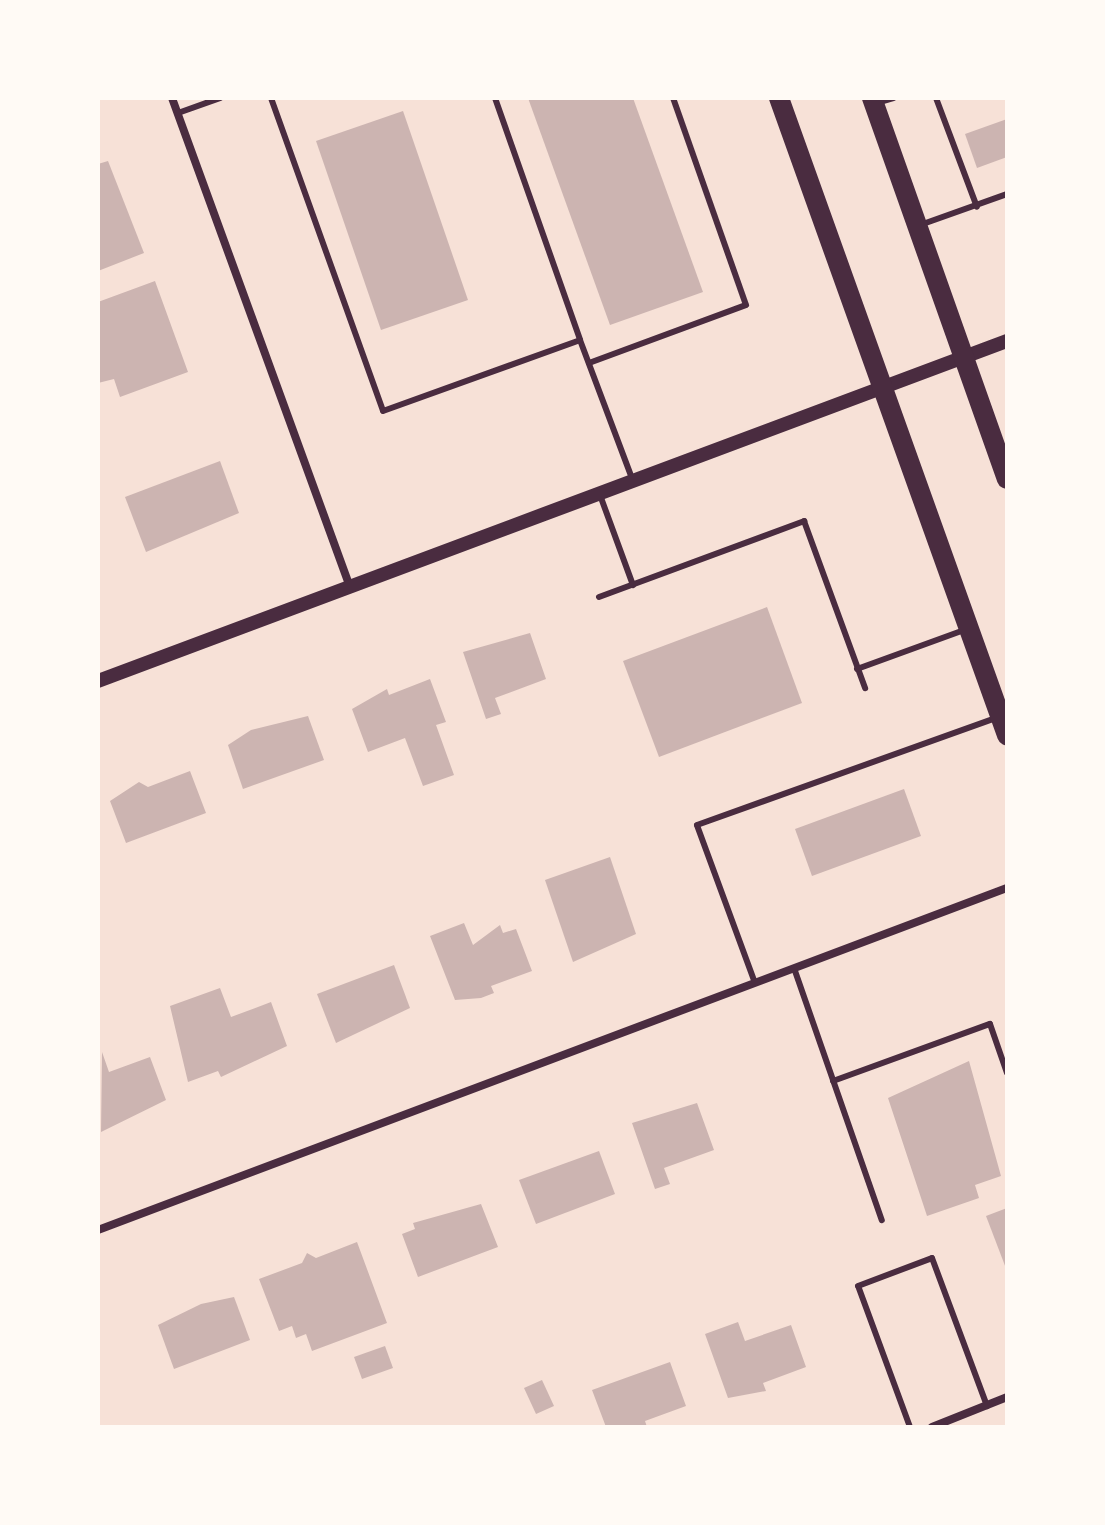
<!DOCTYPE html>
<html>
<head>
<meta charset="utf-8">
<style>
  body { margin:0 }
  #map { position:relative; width:1105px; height:1525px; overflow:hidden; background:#f7e1d7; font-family:"Titillium Web",sans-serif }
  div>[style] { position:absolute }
  .building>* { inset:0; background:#ccb4b1 }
  .service>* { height:6px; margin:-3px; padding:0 3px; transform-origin:3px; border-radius:3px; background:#4a2c40 }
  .minor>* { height:8px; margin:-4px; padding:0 4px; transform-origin:4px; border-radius:4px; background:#4a2c40 }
  .tertiary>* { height:14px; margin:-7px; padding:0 7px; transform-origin:7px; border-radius:7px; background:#4a2c40 }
  .primary>* { height:20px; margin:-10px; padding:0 10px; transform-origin:10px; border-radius:10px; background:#4a2c40 }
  span { translate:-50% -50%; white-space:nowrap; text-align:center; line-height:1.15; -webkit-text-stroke:8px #fffaf5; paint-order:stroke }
  .frame { position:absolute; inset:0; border:100px solid #fffaf5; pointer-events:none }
</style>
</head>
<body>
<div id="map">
  <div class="building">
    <i style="clip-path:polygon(528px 98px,633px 98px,703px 292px,610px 325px)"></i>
    <i style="clip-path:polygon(403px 111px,468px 300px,381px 330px,316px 141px)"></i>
    <i style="clip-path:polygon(1007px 119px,1007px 157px,977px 168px,965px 134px)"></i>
    <i style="clip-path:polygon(108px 161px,144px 253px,98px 271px,98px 164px)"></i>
    <i style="clip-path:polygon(155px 281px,188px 372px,120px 397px,114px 379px,98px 383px,98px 302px)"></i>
    <i style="clip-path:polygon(220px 461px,239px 513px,146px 552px,125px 497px)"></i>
    <i style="clip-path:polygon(767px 607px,802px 703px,659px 757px,623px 661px)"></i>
    <i style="clip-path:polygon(530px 633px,546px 679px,495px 698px,501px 714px,486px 719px,463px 652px)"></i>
    <i style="clip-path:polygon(430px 679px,446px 722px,436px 725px,454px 775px,423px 786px,405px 738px,368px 752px,352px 709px,387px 689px,389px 695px)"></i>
    <i style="clip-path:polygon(308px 716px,324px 760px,243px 789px,228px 745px,251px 730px)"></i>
    <i style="clip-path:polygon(190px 771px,206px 813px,126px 843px,110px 801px,139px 782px,148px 787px)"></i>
    <i style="clip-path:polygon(904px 789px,921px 836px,812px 876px,795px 829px)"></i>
    <i style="clip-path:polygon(610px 857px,636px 934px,573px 962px,545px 880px)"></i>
    <i style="clip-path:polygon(464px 923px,473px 945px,500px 925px,503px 933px,516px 929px,532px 971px,491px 986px,494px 993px,481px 998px,455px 1000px,430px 936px)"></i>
    <i style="clip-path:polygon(394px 965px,410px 1008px,336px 1043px,317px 994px)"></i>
    <i style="clip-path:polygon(220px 988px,231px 1017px,271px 1002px,287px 1046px,221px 1077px,218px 1071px,188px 1082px,170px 1006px)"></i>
    <i style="clip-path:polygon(102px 1052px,109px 1072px,150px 1057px,166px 1100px,101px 1132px)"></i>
    <i style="clip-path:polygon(969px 1061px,1001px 1176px,975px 1185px,979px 1198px,927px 1216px,888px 1098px)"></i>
    <i style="clip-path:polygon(697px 1103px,714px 1150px,664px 1168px,670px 1184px,655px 1189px,632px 1123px)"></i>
    <i style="clip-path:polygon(599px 1151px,615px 1194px,536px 1224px,519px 1180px)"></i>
    <i style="clip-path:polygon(481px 1204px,498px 1247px,418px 1277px,402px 1234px,415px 1229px,413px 1223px)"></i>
    <i style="clip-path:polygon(1007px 1208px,1007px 1271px,986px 1216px)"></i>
    <i style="clip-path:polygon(357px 1242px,387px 1323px,312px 1351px,306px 1334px,296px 1338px,292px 1326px,279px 1331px,259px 1279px,302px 1263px,307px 1253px,316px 1258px)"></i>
    <i style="clip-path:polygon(234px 1297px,250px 1340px,174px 1369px,158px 1325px,201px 1304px)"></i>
    <i style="clip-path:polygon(738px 1322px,745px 1341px,791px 1325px,806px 1367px,763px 1383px,766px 1391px,728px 1398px,705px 1334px)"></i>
    <i style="clip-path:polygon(385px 1346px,393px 1368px,362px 1379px,354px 1357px)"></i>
    <i style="clip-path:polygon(670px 1362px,686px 1406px,645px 1421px,647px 1427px,606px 1427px,592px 1390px)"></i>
    <i style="clip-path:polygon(542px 1380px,554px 1406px,536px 1414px,524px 1388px)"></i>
  </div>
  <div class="service">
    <i style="left:271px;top:98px;width:332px;rotate:70.3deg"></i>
    <i style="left:383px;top:411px;width:209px;rotate:-19.8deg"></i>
    <i style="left:580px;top:340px;width:151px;rotate:69.4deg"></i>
    <i style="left:495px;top:98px;width:256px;rotate:70.6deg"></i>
    <i style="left:936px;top:98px;width:116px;rotate:69.4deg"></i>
    <i style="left:877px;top:103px;width:17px;rotate:-17deg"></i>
    <i style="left:178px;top:113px;width:45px;rotate:-19.7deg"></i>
    <i style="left:920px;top:225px;width:92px;rotate:-19.6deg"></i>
    <i style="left:589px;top:363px;width:167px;rotate:-20.3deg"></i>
    <i style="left:746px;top:305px;width:219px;rotate:-109.4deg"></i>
    <i style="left:600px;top:495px;width:96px;rotate:69.9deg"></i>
    <i style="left:599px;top:597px;width:219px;rotate:-20.3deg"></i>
    <i style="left:804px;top:521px;width:178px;rotate:69.9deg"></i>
    <i style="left:857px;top:669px;width:117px;rotate:-20deg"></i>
    <i style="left:794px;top:968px;width:267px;rotate:70.8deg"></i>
    <i style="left:755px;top:983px;width:168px;rotate:-110.2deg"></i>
    <i style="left:697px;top:825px;width:320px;rotate:-19.7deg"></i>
    <i style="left:833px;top:1081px;width:167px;rotate:-20deg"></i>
    <i style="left:990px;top:1024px;width:52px;rotate:70.9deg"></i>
    <i style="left:910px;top:1427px;width:150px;rotate:-110.2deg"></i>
    <i style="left:858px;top:1286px;width:79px;rotate:-20.7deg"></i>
    <i style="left:932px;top:1258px;width:158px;rotate:69.6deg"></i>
  </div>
  <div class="minor">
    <i style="left:172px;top:98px;width:520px;rotate:70deg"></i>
    <i style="left:98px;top:1230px;width:971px;rotate:-20.62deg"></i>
    <i style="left:932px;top:1427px;width:81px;rotate:-21.8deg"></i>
  </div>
  <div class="tertiary">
    <i style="left:98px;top:681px;width:971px;rotate:-20.51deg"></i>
  </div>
  <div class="primary">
    <i style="left:779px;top:98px;width:677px;rotate:70.31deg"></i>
    <i style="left:872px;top:98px;width:404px;rotate:70.5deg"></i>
  </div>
  <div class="frame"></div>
</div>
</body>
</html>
